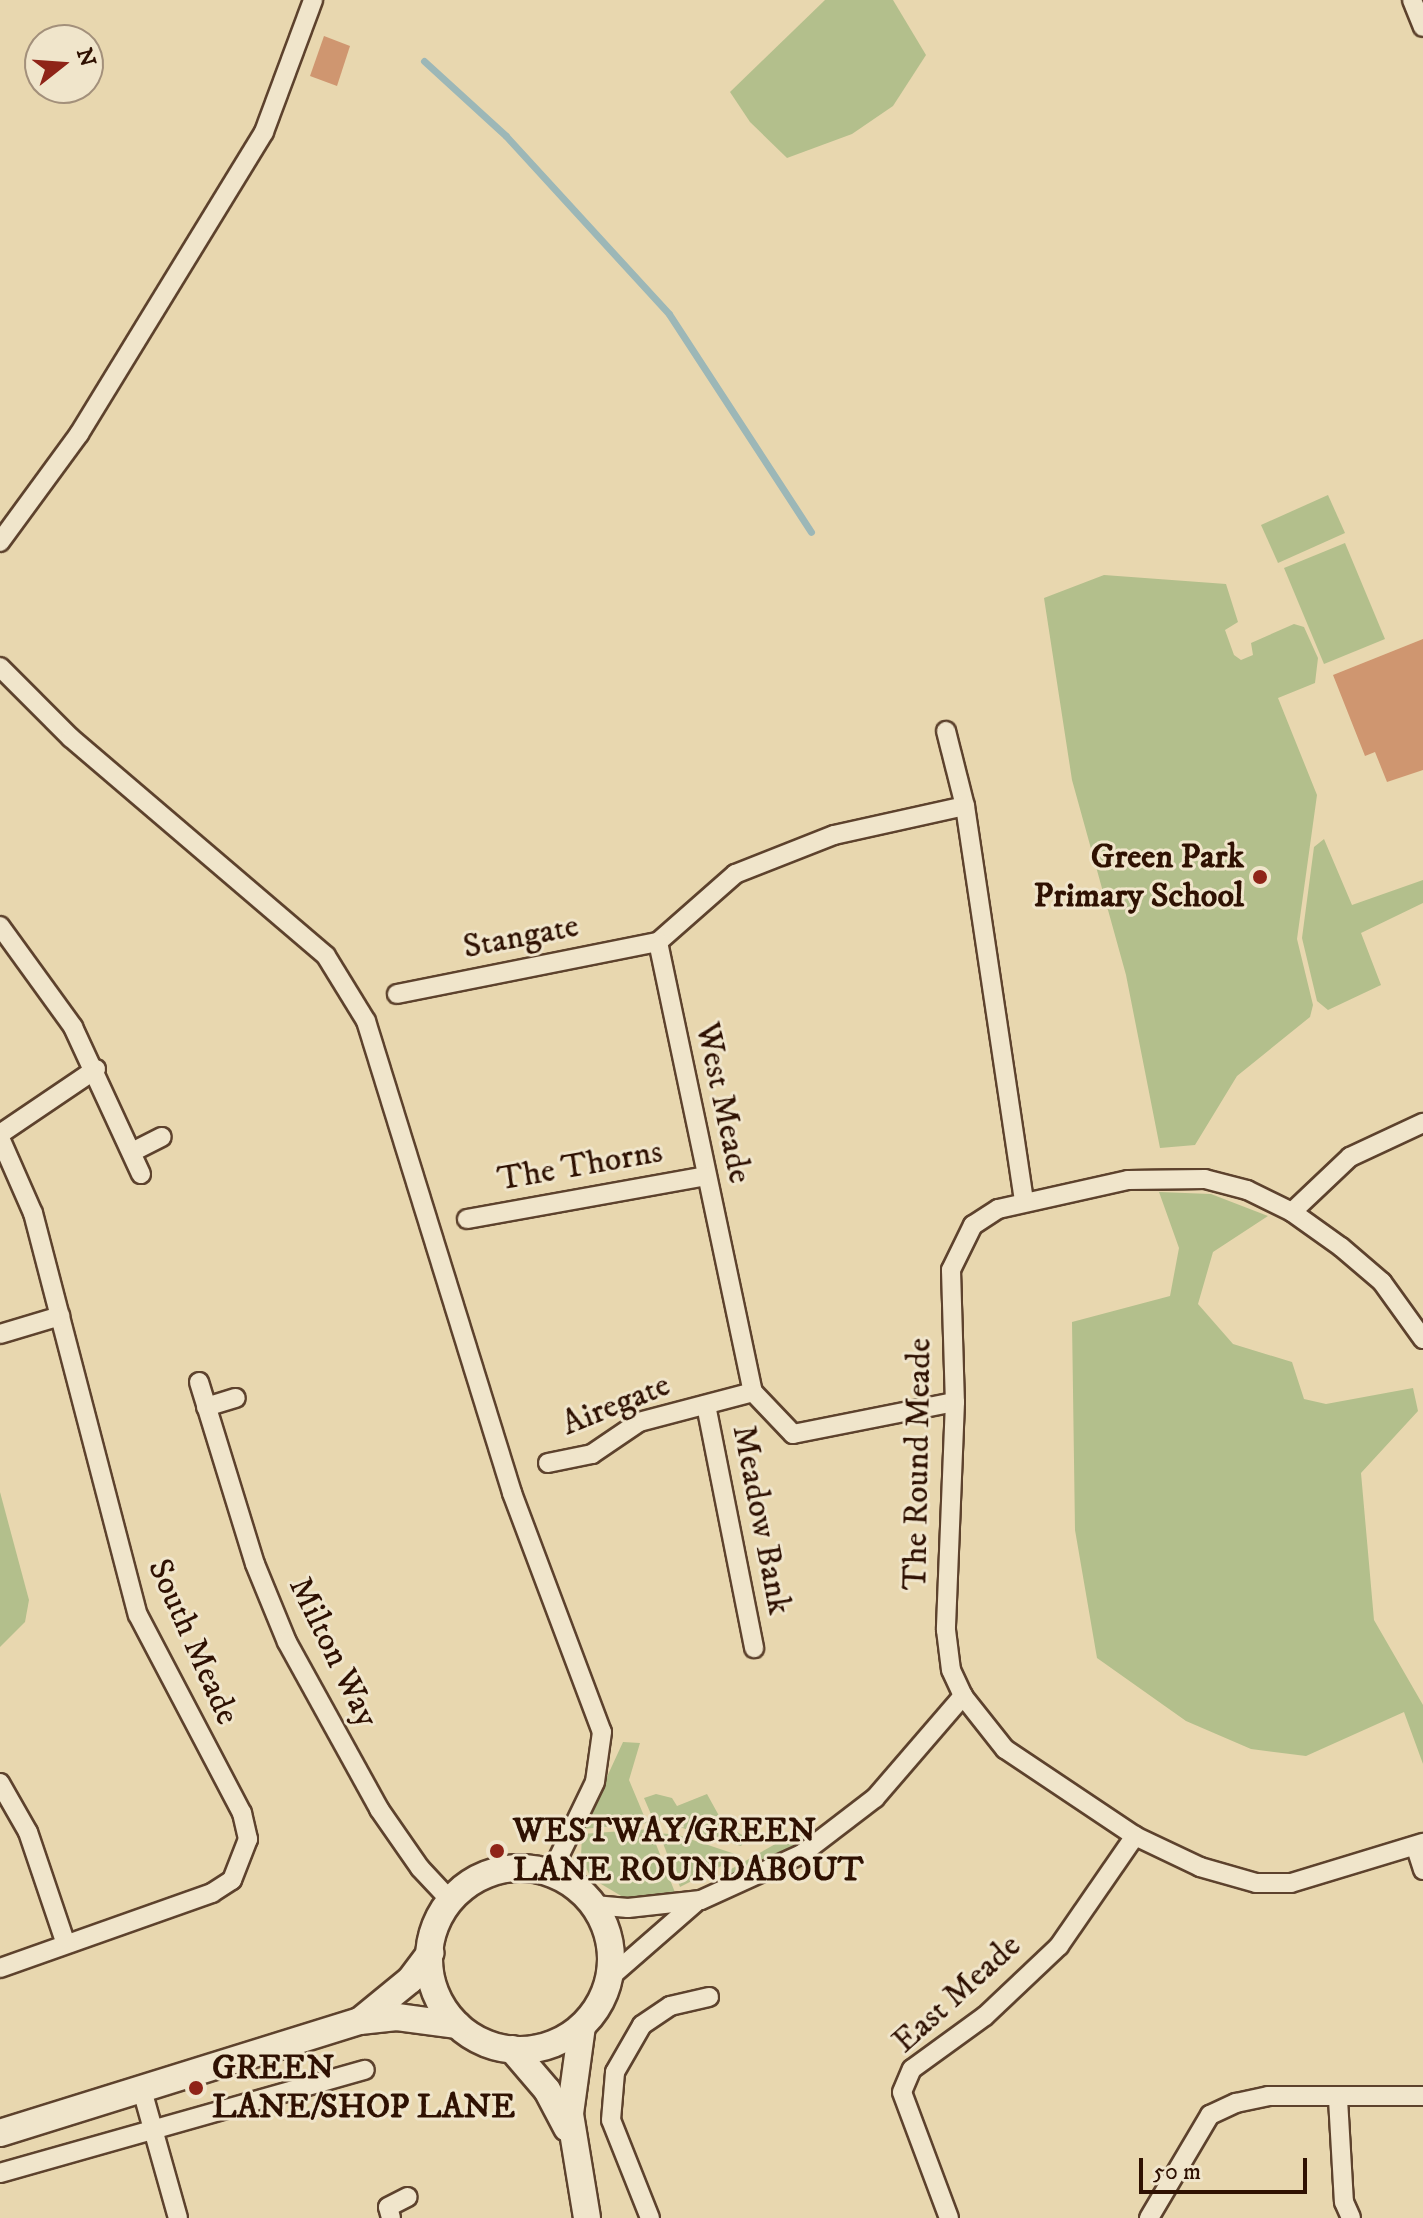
<!DOCTYPE html>
<html>
<head>
<meta charset="utf-8">
<style>
  body { margin:0 }
  #map { position:relative; width:1423px; height:2218px; overflow:hidden; background:#e8d7af; font-family:"IM FELL DW Pica",serif }
  div>[style] { position:absolute }
  .green>* { inset:0; background:#b3bf8c }
  .stream>* { height:7px; margin:-3.5px; padding:0 3.5px; transform-origin:3.5px; border-radius:3.5px; background:#9cb7b7 }
  .building>* { inset:0; background:#cf9670 }
  .roads { filter:drop-shadow(2px 0 #5d422d) drop-shadow(-2px 0 #5d422d) drop-shadow(0 2px #5d422d) drop-shadow(0 -2px #5d422d) }
  .minor>* { height:18px; margin:-9px; padding:0 9px; transform-origin:9px; border-radius:9px; background:#f0e5cb }
  .secondary>* { height:26px; margin:-13px; padding:0 13px; transform-origin:13px; border-radius:13px; background:#f0e5cb }
  .secondary>.ring { margin:-13px; padding:0; box-sizing:content-box; background:none; border:26px solid #f0e5cb; border-radius:50% }
  .dots>* { width:22px; height:22px; translate:-50% -50%; box-sizing:border-box; border:4px solid #f0e5cb; border-radius:50% }
  span { translate:-50% -50%; white-space:nowrap; text-align:center; line-height:1.15; -webkit-text-stroke:6px #f0e5cb; paint-order:stroke }
  .poi-label { font-size:34px; color:#2f1102; font-weight:700 }
  .right { translate:-100% -50%; text-align:right }
  .left { translate:0 -50%; text-align:left }
  .street-label { font-size:34px; color:#2f1102 }
  .north { position:absolute; left:24px; top:24px; width:80px; height:80px; box-sizing:border-box; background:#f0e5cb; border:2px solid #a3907b; border-radius:50%; rotate:73deg; font-size:22px; font-weight:700; line-height:32px; text-align:center; color:#2f1102 }
  .north::after { content:''; display:block; margin:auto; width:28px; height:36px; background:#8f2418; clip-path:polygon(50% 0,100% 100%,50% 72%,0 100%) }
  .scale { position:absolute; left:1139px; top:2158px; width:168px; height:36px; box-sizing:border-box; border:4px solid #2f1102; border-top:0; padding-left:10px; font-size:24px; line-height:28px; white-space:nowrap; color:#2f1102; -webkit-text-stroke:6px #f0e5cb; paint-order:stroke }
</style>
</head>
<body>
<div id="map">
  <div class="green">
    <i style="clip-path:polygon(825px 0,893px 0,926px 55px,893px 106px,852px 134px,787px 158px,750px 122px,730px 92px)"></i>
    <i style="clip-path:polygon(1328px 495px,1345px 533px,1278px 563px,1261px 525px)"></i>
    <i style="clip-path:polygon(1345px 543px,1385px 639px,1324px 664px,1284px 568px)"></i>
    <i style="clip-path:polygon(1104px 575px,1226px 584px,1238px 622px,1225px 630px,1234px 655px,1241px 660px,1253px 655px,1251px 643px,1294px 624px,1304px 627px,1318px 658px,1315px 683px,1278px 698px,1317px 795px,1297px 939px,1313px 1005px,1310px 1017px,1237px 1076px,1195px 1145px,1160px 1148px,1126px 975px,1072px 780px,1044px 598px)"></i>
    <i style="clip-path:polygon(1324px 839px,1352px 905px,1423px 880px,1423px 903px,1361px 933px,1381px 985px,1328px 1010px,1317px 1001px,1302px 938px,1314px 847px)"></i>
    <i style="clip-path:polygon(1159px 1192px,1211px 1194px,1268px 1216px,1213px 1252px,1198px 1304px,1233px 1344px,1292px 1362px,1304px 1399px,1326px 1404px,1413px 1388px,1418px 1411px,1361px 1473px,1374px 1620px,1423px 1705px,1423px 1764px,1404px 1712px,1306px 1756px,1251px 1749px,1186px 1721px,1097px 1658px,1075px 1530px,1072px 1322px,1170px 1296px,1179px 1248px)"></i>
    <i style="clip-path:polygon(0 1492px,29px 1600px,25px 1622px,0 1647px)"></i>
    <i style="clip-path:polygon(623px 1742px,640px 1743px,629px 1780px,647px 1823px,583px 1829px)"></i>
    <i style="clip-path:polygon(656px 1794px,672px 1798px,677px 1806px,707px 1794px,723px 1823px,747px 1838px,741px 1846px,653px 1819px,644px 1798px)"></i>
    <i style="clip-path:polygon(650px 1829px,676px 1895px,628px 1900px,591px 1878px,581px 1857px,582px 1834px)"></i>
    <i style="clip-path:polygon(802px 1829px,809px 1836px,790px 1849px,718px 1881px,717px 1877px)"></i>
    <i style="clip-path:polygon(659px 1833px,678px 1835px,741px 1856px,680px 1887px)"></i>
  </div>
  <div class="stream">
    <i style="left:424px;top:61px;width:111px;rotate:42.4deg"></i>
    <i style="left:506px;top:136px;width:241px;rotate:47.5deg"></i>
    <i style="left:669px;top:314px;width:260px;rotate:56.9deg"></i>
  </div>
  <div class="building">
    <i style="clip-path:polygon(324px 36px,350px 46px,337px 86px,310px 76px)"></i>
    <i style="clip-path:polygon(1423px 639px,1423px 770px,1387px 782px,1375px 752px,1365px 756px,1333px 675px)"></i>
  </div>
  <div class="roads">
    <div class="minor">
      <i style="left:1412px;top:0;width:29px;rotate:68deg"></i>
      <i style="left:0;top:542px;width:134px;rotate:-53.8deg"></i>
      <i style="left:79px;top:434px;width:354px;rotate:-58.5deg"></i>
      <i style="left:264px;top:132px;width:141px;rotate:-69.6deg"></i>
      <i style="left:0;top:667px;width:100px;rotate:45deg"></i>
      <i style="left:71px;top:738px;width:335px;rotate:40.5deg"></i>
      <i style="left:326px;top:956px;width:76px;rotate:58.4deg"></i>
      <i style="left:366px;top:1021px;width:494px;rotate:72.8deg"></i>
      <i style="left:512px;top:1493px;width:255px;rotate:69.4deg"></i>
      <i style="left:602px;top:1732px;width:50px;rotate:98deg"></i>
      <i style="left:595px;top:1782px;width:101px;rotate:115.8deg"></i>
      <i style="left:946px;top:731px;width:77px;rotate:75.8deg"></i>
      <i style="left:965px;top:806px;width:399px;rotate:81.5deg"></i>
      <i style="left:0;top:926px;width:125px;rotate:54.1deg"></i>
      <i style="left:73px;top:1027px;width:162px;rotate:65.2deg"></i>
      <i style="left:658px;top:942px;width:460px;rotate:78.1deg"></i>
      <i style="left:753px;top:1392px;width:58px;rotate:46.4deg"></i>
      <i style="left:793px;top:1434px;width:165px;rotate:-11.2deg"></i>
      <i style="left:658px;top:942px;width:103px;rotate:-41.4deg"></i>
      <i style="left:735px;top:874px;width:106px;rotate:-21.5deg"></i>
      <i style="left:834px;top:835px;width:134px;rotate:-12.5deg"></i>
      <i style="left:397px;top:994px;width:266px;rotate:-11.3deg"></i>
      <i style="left:0;top:1134px;width:116px;rotate:-34.1deg"></i>
      <i style="left:0;top:1138px;width:82px;rotate:66.3deg"></i>
      <i style="left:33px;top:1213px;width:415px;rotate:75.4deg"></i>
      <i style="left:138px;top:1615px;width:224px;rotate:62.3deg"></i>
      <i style="left:242px;top:1813px;width:27px;rotate:77deg"></i>
      <i style="left:248px;top:1839px;width:44px;rotate:111.3deg"></i>
      <i style="left:232px;top:1880px;width:24px;rotate:147deg"></i>
      <i style="left:212px;top:1893px;width:225px;rotate:160.5deg"></i>
      <i style="left:134px;top:1151px;width:31px;rotate:-27deg"></i>
      <i style="left:1292px;top:1212px;width:80px;rotate:-43.5deg"></i>
      <i style="left:1350px;top:1157px;width:81px;rotate:-25deg"></i>
      <i style="left:467px;top:1219px;width:242px;rotate:-10.2deg"></i>
      <i style="left:0;top:1334px;width:63px;rotate:-16.7deg"></i>
      <i style="left:1423px;top:1339px;width:70px;rotate:-125.7deg"></i>
      <i style="left:1382px;top:1282px;width:54px;rotate:-139.5deg"></i>
      <i style="left:1341px;top:1247px;width:60px;rotate:-144.5deg"></i>
      <i style="left:1292px;top:1212px;width:50px;rotate:-153.9deg"></i>
      <i style="left:1247px;top:1190px;width:43px;rotate:-165.3deg"></i>
      <i style="left:1205px;top:1179px;width:77px;rotate:179.3deg"></i>
      <i style="left:1128px;top:1180px;width:133px;rotate:167.4deg"></i>
      <i style="left:998px;top:1209px;width:30px;rotate:147deg"></i>
      <i style="left:973px;top:1225px;width:50px;rotate:116.1deg"></i>
      <i style="left:951px;top:1270px;width:132px;rotate:88.3deg"></i>
      <i style="left:955px;top:1402px;width:228px;rotate:92.3deg"></i>
      <i style="left:946px;top:1630px;width:40px;rotate:82.9deg"></i>
      <i style="left:951px;top:1670px;width:29px;rotate:65deg"></i>
      <i style="left:963px;top:1696px;width:68px;rotate:51.6deg"></i>
      <i style="left:1005px;top:1749px;width:156px;rotate:33.8deg"></i>
      <i style="left:1135px;top:1836px;width:72px;rotate:25.5deg"></i>
      <i style="left:1200px;top:1867px;width:58px;rotate:15.9deg"></i>
      <i style="left:1256px;top:1883px;width:35px"></i>
      <i style="left:1291px;top:1883px;width:138px;rotate:-16.9deg"></i>
      <i style="left:199px;top:1382px;width:190px;rotate:72.9deg"></i>
      <i style="left:255px;top:1564px;width:84px;rotate:67.7deg"></i>
      <i style="left:287px;top:1642px;width:191px;rotate:61.1deg"></i>
      <i style="left:379px;top:1809px;width:72px;rotate:55.2deg"></i>
      <i style="left:420px;top:1868px;width:45px;rotate:46.8deg"></i>
      <i style="left:706px;top:1405px;width:248px;rotate:78.8deg"></i>
      <i style="left:206px;top:1407px;width:31px;rotate:-17deg"></i>
      <i style="left:548px;top:1463px;width:45px;rotate:-11.6deg"></i>
      <i style="left:592px;top:1454px;width:57px;rotate:-34.2deg"></i>
      <i style="left:639px;top:1422px;width:118px;rotate:-14.7deg"></i>
      <i style="left:0;top:1783px;width:56px;rotate:60.3deg"></i>
      <i style="left:28px;top:1832px;width:118px;rotate:71.3deg"></i>
      <i style="left:1416px;top:1848px;width:23px;rotate:72deg"></i>
      <i style="left:594px;top:1905px;width:34px;rotate:5deg"></i>
      <i style="left:628px;top:1908px;width:73px;rotate:-6.3deg"></i>
      <i style="left:701px;top:1900px;width:111px;rotate:-24.5deg"></i>
      <i style="left:802px;top:1854px;width:92px;rotate:-37.5deg"></i>
      <i style="left:875px;top:1798px;width:135px;rotate:-49.2deg"></i>
      <i style="left:608px;top:1979px;width:116px;rotate:-41.1deg"></i>
      <i style="left:142px;top:2090px;width:133px;rotate:74.3deg"></i>
      <i style="left:1338px;top:2099px;width:103px;rotate:86.7deg"></i>
      <i style="left:1344px;top:2202px;width:17px;rotate:66deg"></i>
      <i style="left:0;top:2173px;width:379px;rotate:-15.8deg"></i>
      <i style="left:391px;top:2218px;width:11px;rotate:-105deg"></i>
      <i style="left:388px;top:2207px;width:22px;rotate:-27deg"></i>
      <i style="left:650px;top:2218px;width:105px;rotate:-111.7deg"></i>
      <i style="left:611px;top:2120px;width:48px;rotate:-85.2deg"></i>
      <i style="left:615px;top:2072px;width:54px;rotate:-60.1deg"></i>
      <i style="left:642px;top:2025px;width:34px;rotate:-34deg"></i>
      <i style="left:670px;top:2006px;width:40px;rotate:-13deg"></i>
      <i style="left:949px;top:2218px;width:134px;rotate:-110.5deg"></i>
      <i style="left:902px;top:2092px;width:25px;rotate:-67deg"></i>
      <i style="left:912px;top:2069px;width:90px;rotate:-36deg"></i>
      <i style="left:985px;top:2016px;width:102px;rotate:-43.4deg"></i>
      <i style="left:1059px;top:1946px;width:134px;rotate:-55.4deg"></i>
      <i style="left:1149px;top:2218px;width:120px;rotate:-59.4deg"></i>
      <i style="left:1210px;top:2115px;width:29px;rotate:-25deg"></i>
      <i style="left:1236px;top:2103px;width:33px;rotate:-12deg"></i>
      <i style="left:1268px;top:2096px;width:155px"></i>
    </div>
    <div class="secondary">
      <i class="ring" style="left:429px;top:1868px;width:156px;height:156px"></i>
      <i style="left:361px;top:2020px;width:63px;rotate:-39.2deg"></i>
      <i style="left:410px;top:1980px;width:34px;rotate:-53deg"></i>
      <i style="left:582px;top:2026px;width:89px;rotate:97.8deg"></i>
      <i style="left:570px;top:2114px;width:105px;rotate:80.7deg"></i>
      <i style="left:512px;top:2049px;width:54px;rotate:49.5deg"></i>
      <i style="left:547px;top:2090px;width:43px;rotate:62.2deg"></i>
      <i style="left:0;top:2133px;width:377px;rotate:-17.3deg"></i>
      <i style="left:360px;top:2021px;width:37px;rotate:-6deg"></i>
      <i style="left:397px;top:2017px;width:61px;rotate:7.6deg"></i>
    </div>
  </div>
  <div class="dots">
    <i style="left:1260px;top:877px;background:#8f2418"></i>
    <i style="left:497px;top:1851px;background:#8f2418"></i>
    <i style="left:196px;top:2088px;background:#8f2418"></i>
  </div>
  <div class="poi-label">
    <span class="right" style="left:1244px;top:877px">Green Park<br>Primary School</span>
    <span class="left" style="left:513px;top:1851px">WESTWAY/GREEN<br>LANE ROUNDABOUT</span>
    <span class="left" style="left:212px;top:2088px">GREEN<br>LANE/SHOP LANE</span>
  </div>
  <div class="street-label">
    <span style="left:521px;top:937px;rotate:-11deg">Stangate</span>
    <span style="left:723px;top:1103px;rotate:78deg">West Meade</span>
    <span style="left:580px;top:1166px;rotate:-10deg">The Thorns</span>
    <span style="left:616px;top:1405px;rotate:-22deg">Airegate</span>
    <span style="left:918px;top:1464px;rotate:-89deg">The Round Meade</span>
    <span style="left:761px;top:1520px;rotate:79deg">Meadow Bank</span>
    <span style="left:193px;top:1642px;rotate:66deg">South Meade</span>
    <span style="left:333px;top:1652px;rotate:64deg">Milton Way</span>
    <span style="left:957px;top:1994px;rotate:-42deg">East Meade</span>
  </div>
  <div class="north">N</div>
  <div class="scale">50 m</div>
</div>
</body>
</html>
